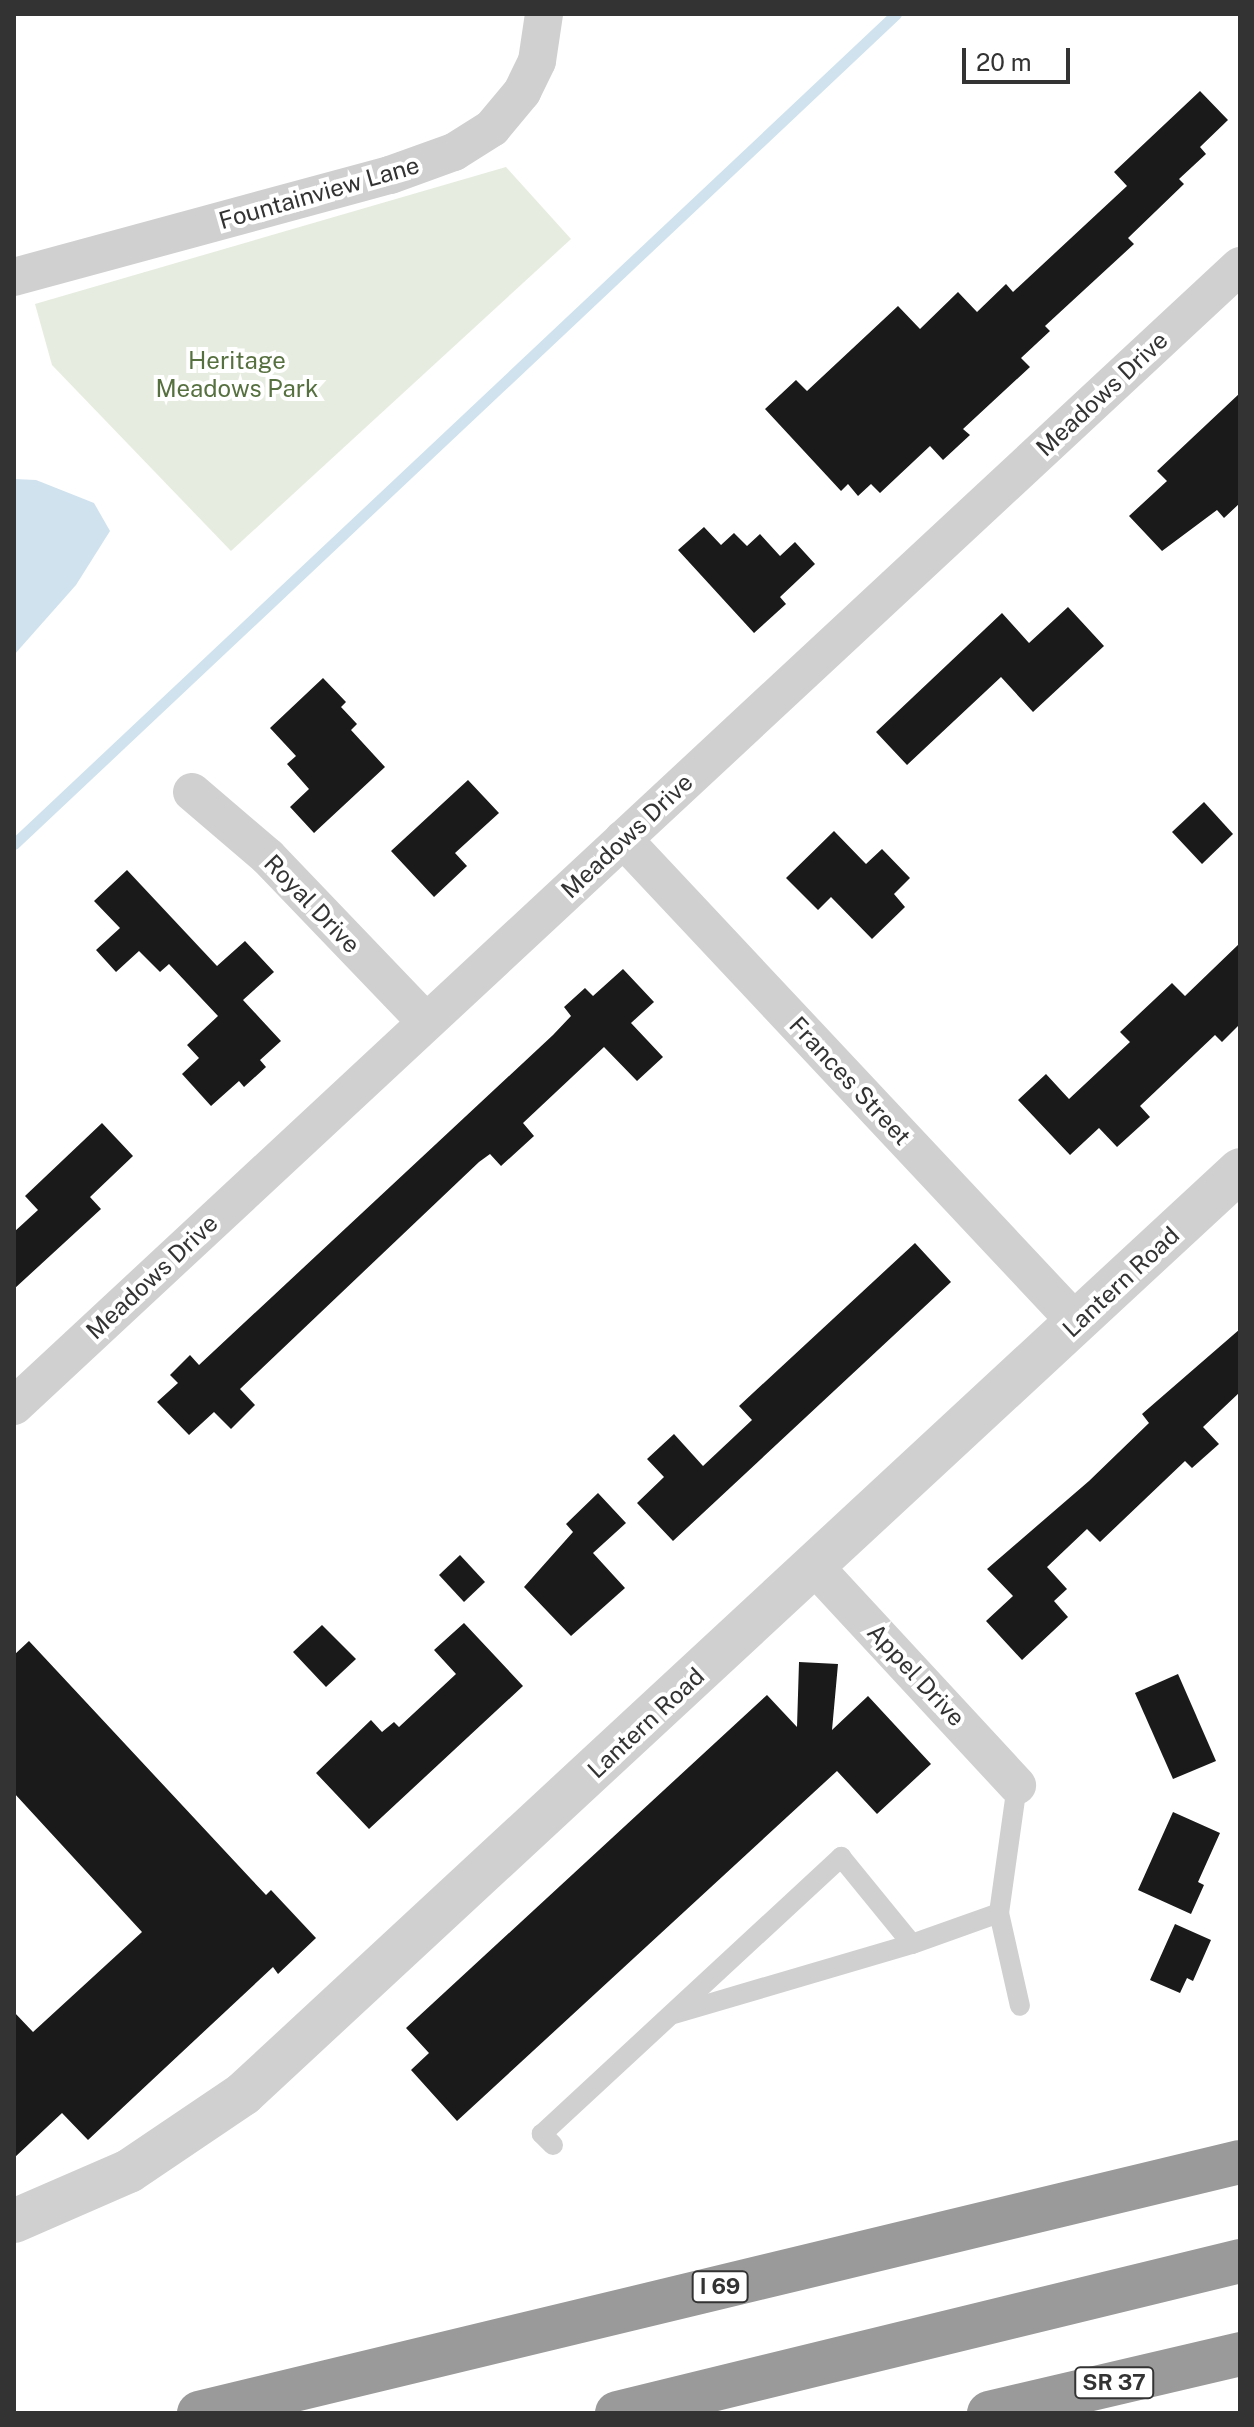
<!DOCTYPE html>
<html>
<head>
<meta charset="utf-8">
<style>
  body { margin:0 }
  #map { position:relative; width:1254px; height:2427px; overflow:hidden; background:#fff; font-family:"Public Sans",sans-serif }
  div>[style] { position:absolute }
  .green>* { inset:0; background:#e6ecdf }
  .water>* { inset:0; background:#cfe2ee }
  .stream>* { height:11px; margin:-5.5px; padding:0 5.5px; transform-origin:5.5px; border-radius:5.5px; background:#cfe2ee }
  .building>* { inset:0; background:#1a1a1a }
  .service>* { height:20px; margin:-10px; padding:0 10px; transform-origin:10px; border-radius:10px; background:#d0d0d0 }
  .minor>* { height:38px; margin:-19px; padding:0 19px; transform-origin:19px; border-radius:19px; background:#d0d0d0 }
  .tertiary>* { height:44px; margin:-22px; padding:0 22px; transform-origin:22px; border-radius:22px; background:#d0d0d0 }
  .motorway>* { height:44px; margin:-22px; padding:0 22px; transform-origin:22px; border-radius:22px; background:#9a9a9a }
  span { translate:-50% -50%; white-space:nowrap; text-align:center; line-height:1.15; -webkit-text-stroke:8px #fff; paint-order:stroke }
  .shield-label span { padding:2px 6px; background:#fff; border:2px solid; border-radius:6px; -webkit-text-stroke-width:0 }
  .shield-label { font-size:22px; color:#333; font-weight:700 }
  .street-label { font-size:24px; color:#333 }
  .park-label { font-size:24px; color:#56703f }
  .frame { position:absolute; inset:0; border:16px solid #333; pointer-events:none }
  .scale { position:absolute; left:962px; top:48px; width:108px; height:36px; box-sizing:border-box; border:4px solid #333; border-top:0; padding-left:10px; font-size:24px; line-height:28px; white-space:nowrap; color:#333; -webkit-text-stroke:6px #fff; paint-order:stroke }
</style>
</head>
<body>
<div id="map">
  <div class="green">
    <i style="clip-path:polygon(506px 167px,571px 239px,231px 551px,52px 365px,35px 304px)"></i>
  </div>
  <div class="water">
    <i style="clip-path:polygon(14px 479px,36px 480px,94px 503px,110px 531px,76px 585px,14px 655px)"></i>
  </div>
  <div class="stream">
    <i style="left:14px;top:844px;width:1211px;rotate:-43.26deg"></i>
  </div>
  <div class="building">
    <i style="clip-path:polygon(1200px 91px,1228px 120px,1200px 147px,1206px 154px,1179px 179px,1184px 184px,1128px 238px,1134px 244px,1045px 326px,1050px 331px,1021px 358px,1030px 367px,963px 429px,970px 435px,943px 460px,930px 446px,880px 493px,871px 484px,858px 496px,848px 484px,841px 491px,765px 409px,796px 380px,807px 391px,898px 306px,920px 329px,958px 292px,977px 312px,1006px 284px,1013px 292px,1127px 186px,1114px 172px)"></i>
    <i style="clip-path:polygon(1240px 393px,1240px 503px,1224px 518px,1217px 510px,1162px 551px,1129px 516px,1167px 481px,1157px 471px)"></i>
    <i style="clip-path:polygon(704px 527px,721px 545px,734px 533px,747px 546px,760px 534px,780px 556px,795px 542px,815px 564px,780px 597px,786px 604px,754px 633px,678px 550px)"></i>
    <i style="clip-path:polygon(1068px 607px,1104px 646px,1033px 712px,1001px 677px,907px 765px,876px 732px,1002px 613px,1029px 643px)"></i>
    <i style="clip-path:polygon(323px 678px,346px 702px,341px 707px,357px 724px,351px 730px,385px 767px,314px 833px,290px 807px,309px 789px,287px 764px,296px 756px,270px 728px)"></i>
    <i style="clip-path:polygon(468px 780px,499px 813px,455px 853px,467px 866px,434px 897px,391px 851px)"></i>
    <i style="clip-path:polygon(1204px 802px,1233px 834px,1202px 864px,1172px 832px)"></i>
    <i style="clip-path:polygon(834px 831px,866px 864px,882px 849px,910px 878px,894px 894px,905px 907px,872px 939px,831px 897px,818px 910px,786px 878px)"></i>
    <i style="clip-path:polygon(127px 870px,217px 966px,245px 941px,274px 972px,243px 1000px,281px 1041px,260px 1060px,266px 1067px,244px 1087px,239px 1081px,211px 1106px,182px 1074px,199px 1058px,187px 1045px,218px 1016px,169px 964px,160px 972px,139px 951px,116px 972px,96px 950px,120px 928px,94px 901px)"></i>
    <i style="clip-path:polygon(1240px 943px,1240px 1024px,1222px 1042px,1215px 1035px,1140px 1106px,1150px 1117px,1117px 1147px,1099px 1128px,1070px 1155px,1018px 1100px,1046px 1074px,1069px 1099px,1130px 1042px,1120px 1032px,1172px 983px,1185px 996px)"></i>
    <i style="clip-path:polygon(623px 969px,654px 1002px,631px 1023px,663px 1057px,637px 1081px,604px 1047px,523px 1123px,534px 1136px,501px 1166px,490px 1154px,479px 1162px,240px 1389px,255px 1405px,231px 1429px,214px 1412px,189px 1435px,157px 1402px,178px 1383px,170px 1375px,190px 1355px,199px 1365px,553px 1035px,571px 1016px,564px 1007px,585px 988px,593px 996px)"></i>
    <i style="clip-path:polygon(102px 1123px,133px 1156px,90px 1197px,101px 1209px,14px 1289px,14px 1232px,38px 1210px,25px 1196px)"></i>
    <i style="clip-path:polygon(915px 1243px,951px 1282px,673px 1541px,637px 1503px,664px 1477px,647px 1459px,674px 1434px,703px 1466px,752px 1420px,739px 1406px)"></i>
    <i style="clip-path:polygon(1240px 1329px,1240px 1392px,1203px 1427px,1219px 1444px,1192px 1468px,1185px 1461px,1100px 1542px,1087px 1529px,1047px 1567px,1067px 1589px,1054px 1601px,1068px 1617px,1022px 1660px,986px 1621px,1013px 1596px,987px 1569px,1089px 1481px,1149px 1423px,1142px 1414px)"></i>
    <i style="clip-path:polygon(598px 1493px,626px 1523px,593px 1553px,625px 1588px,571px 1636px,524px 1587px,573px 1532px,566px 1524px)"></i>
    <i style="clip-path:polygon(460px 1555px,485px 1582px,464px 1602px,439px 1575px)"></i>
    <i style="clip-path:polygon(464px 1623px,523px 1686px,369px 1829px,316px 1773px,371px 1720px,382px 1732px,394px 1722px,399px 1727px,456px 1674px,434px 1650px)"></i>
    <i style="clip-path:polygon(322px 1625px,356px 1659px,326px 1687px,293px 1652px)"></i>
    <i style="clip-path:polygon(29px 1641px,251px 1879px,266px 1895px,271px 1890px,316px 1938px,278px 1974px,273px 1967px,88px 2140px,62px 2113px,14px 2158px,14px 2012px,33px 2032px,142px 1932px,14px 1793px,14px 1655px)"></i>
    <i style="clip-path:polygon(799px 1662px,838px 1664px,832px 1730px,868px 1696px,931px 1764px,877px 1814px,837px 1771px,457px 2121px,411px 2070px,429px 2053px,406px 2028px,767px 1695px,797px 1727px)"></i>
    <i style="clip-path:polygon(1178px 1674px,1216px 1761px,1173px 1779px,1135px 1693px)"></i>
    <i style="clip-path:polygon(1173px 1812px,1220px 1833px,1198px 1882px,1204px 1885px,1191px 1914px,1138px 1890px)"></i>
    <i style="clip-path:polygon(1175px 1924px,1211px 1940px,1193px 1981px,1187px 1978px,1180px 1993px,1150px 1980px)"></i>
  </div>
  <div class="service">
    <i style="left:1017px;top:1785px;width:129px;rotate:98deg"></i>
    <i style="left:999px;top:1913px;width:95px;rotate:77.3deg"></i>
    <i style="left:674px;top:2014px;width:248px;rotate:-16.4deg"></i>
    <i style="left:553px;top:2145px;width:16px;rotate:-135deg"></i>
    <i style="left:542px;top:2134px;width:408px;rotate:-42.8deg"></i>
    <i style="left:841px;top:1857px;width:112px;rotate:50.8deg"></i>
    <i style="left:912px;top:1944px;width:92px;rotate:-19.6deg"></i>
  </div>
  <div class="minor">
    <i style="left:14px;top:277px;width:390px;rotate:-15.2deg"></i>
    <i style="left:390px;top:175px;width:68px;rotate:-19.8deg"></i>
    <i style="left:454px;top:152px;width:45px;rotate:-32.3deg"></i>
    <i style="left:492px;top:128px;width:47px;rotate:-50.2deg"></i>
    <i style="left:522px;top:92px;width:34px;rotate:-64deg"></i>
    <i style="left:537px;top:61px;width:48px;rotate:-81.5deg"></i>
    <i style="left:192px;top:792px;width:100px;rotate:40.5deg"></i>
    <i style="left:268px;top:857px;width:228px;rotate:46.2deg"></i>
    <i style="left:623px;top:839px;width:664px;rotate:46.83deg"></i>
    <i style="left:14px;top:1406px;width:1674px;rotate:-42.92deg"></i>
    <i style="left:814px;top:1566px;width:299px;rotate:47.2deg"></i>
  </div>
  <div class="tertiary">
    <i style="left:14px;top:2221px;width:125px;rotate:-23.5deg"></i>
    <i style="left:129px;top:2171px;width:138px;rotate:-34deg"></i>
    <i style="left:243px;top:2094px;width:1359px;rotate:-42.82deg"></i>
  </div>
  <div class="motorway">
    <i style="left:199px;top:2413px;width:1071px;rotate:-13.56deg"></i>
    <i style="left:617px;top:2413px;width:641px;rotate:-13.71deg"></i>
    <i style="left:989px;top:2413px;width:258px;rotate:-13.2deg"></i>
  </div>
  <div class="shield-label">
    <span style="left:720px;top:2287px">I 69</span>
    <span style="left:1114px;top:2383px">SR 37</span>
  </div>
  <div class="street-label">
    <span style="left:319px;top:193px;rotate:-16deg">Fountainview Lane</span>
    <span style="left:1102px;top:394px;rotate:-43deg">Meadows Drive</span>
    <span style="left:627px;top:836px;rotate:-43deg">Meadows Drive</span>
    <span style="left:312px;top:904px;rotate:46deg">Royal Drive</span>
    <span style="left:850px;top:1081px;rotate:47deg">Frances Street</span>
    <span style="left:152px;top:1277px;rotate:-43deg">Meadows Drive</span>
    <span style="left:1121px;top:1282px;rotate:-43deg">Lantern Road</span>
    <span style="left:916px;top:1675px;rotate:47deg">Appel Drive</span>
    <span style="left:646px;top:1723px;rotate:-43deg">Lantern Road</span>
  </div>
  <div class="park-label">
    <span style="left:237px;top:375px">Heritage<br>Meadows Park</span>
  </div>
  <div class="frame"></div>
  <div class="scale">20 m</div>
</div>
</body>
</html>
